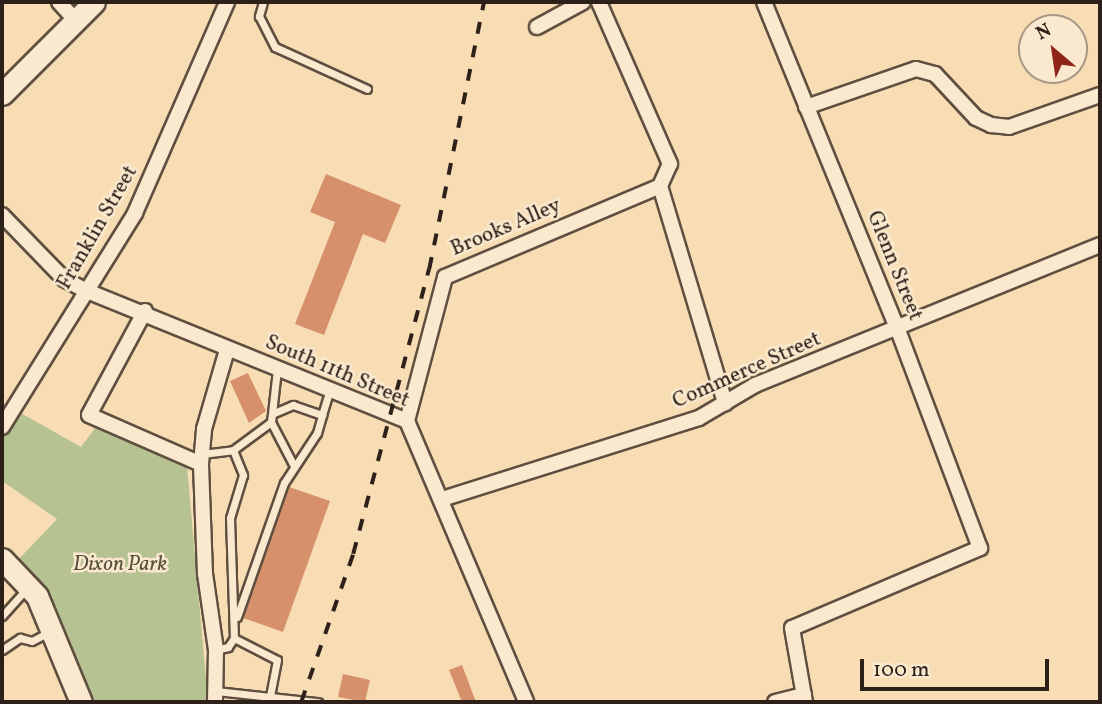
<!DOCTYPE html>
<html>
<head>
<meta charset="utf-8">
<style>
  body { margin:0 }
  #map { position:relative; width:1102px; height:704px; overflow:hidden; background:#f8ddb4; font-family:Vollkorn,serif }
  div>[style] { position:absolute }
  .green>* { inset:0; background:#b7c292 }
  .building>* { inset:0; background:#d6906c }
  .roads { filter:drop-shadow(2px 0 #5f4f40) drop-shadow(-2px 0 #5f4f40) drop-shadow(0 2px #5f4f40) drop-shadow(0 -2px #5f4f40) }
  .lane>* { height:7px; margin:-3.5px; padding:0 3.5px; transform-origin:3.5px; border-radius:3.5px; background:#fae9ce }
  .street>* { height:14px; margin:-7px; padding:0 7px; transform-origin:7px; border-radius:7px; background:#fae9ce }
  .secondary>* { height:21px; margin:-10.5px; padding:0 10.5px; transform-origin:10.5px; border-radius:10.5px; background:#fae9ce }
  .rail>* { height:3.5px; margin-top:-1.75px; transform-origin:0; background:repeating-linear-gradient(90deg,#2c2019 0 12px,transparent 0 24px) }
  span { translate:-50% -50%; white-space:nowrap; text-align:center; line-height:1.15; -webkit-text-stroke:5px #fae9ce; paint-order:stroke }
  .street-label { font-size:21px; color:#2c2019 }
  .park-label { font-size:21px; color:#56513d; font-style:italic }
  .frame { position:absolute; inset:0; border:4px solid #2c2019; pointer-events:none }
  .north { position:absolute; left:1018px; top:14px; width:70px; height:70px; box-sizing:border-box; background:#fae9ce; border:2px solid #a89986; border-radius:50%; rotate:331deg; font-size:19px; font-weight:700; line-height:28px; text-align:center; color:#2c2019 }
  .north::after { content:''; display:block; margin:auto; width:24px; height:32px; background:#8f2418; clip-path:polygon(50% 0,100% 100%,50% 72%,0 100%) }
  .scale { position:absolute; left:860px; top:659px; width:189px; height:32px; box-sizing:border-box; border:4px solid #2c2019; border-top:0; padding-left:9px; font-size:21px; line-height:24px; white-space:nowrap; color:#2c2019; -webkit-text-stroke:5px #fae9ce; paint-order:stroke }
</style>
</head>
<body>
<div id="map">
  <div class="green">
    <i style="clip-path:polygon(19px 412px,81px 447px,95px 428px,187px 466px,208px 702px,92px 702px,47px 588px,18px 560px,57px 519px,2px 481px,2px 440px)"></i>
  </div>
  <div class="building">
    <i style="clip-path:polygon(326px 174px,401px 205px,385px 243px,363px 234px,324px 335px,295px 324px,335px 222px,310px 212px)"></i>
    <i style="clip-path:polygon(248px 373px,266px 411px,249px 423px,230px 381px)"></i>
    <i style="clip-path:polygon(289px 487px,330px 501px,283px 632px,243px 618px)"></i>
    <i style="clip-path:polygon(462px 665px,476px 702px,462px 702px,449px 670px)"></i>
    <i style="clip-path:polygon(343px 674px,370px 680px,365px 702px,338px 697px)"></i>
  </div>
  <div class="roads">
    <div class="lane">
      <i style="left:263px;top:2px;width:15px;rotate:106deg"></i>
      <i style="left:259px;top:16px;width:35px;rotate:63deg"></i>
      <i style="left:275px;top:47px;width:101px;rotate:24.5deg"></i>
      <i style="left:274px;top:413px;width:21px;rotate:-23deg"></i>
      <i style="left:293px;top:405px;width:31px;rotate:19deg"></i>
      <i style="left:322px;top:415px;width:27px;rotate:-73deg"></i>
      <i style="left:271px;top:422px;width:50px;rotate:62.4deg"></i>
      <i style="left:233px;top:450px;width:47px;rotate:-36.4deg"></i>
      <i style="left:271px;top:422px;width:53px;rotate:-83.5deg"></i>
      <i style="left:202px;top:454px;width:31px;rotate:-7deg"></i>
      <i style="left:233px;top:450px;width:27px;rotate:68deg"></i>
      <i style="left:243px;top:475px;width:45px;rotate:106.8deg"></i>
      <i style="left:230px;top:518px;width:120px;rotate:88.1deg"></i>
      <i style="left:234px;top:638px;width:11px;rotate:124deg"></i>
      <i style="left:228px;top:647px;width:12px;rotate:166deg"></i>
      <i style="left:2px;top:616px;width:38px;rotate:-48deg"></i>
      <i style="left:237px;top:617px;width:142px;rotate:-70.7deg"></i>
      <i style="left:284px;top:483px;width:60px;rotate:-56.6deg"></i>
      <i style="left:317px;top:433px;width:19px;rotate:-74deg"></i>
      <i style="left:234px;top:638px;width:48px;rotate:27.1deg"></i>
      <i style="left:277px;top:660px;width:38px;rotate:101deg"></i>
      <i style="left:2px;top:650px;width:22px;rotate:-34deg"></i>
      <i style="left:20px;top:638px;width:12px;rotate:14deg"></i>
      <i style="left:32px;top:641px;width:21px;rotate:-28deg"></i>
      <i style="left:216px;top:691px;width:103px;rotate:6.2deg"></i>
    </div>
    <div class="street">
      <i style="left:59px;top:2px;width:24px;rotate:48deg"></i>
      <i style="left:764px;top:2px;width:354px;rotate:67.8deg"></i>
      <i style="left:898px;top:330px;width:233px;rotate:69.4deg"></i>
      <i style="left:980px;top:548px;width:204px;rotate:156.9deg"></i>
      <i style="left:792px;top:628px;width:75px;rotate:80deg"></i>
      <i style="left:537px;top:27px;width:52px;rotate:-28.5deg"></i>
      <i style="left:806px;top:107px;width:116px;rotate:-19.1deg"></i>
      <i style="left:916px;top:69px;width:20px;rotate:15deg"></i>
      <i style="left:935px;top:74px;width:60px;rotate:47deg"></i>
      <i style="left:976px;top:118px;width:17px;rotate:25deg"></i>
      <i style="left:991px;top:125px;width:18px;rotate:6deg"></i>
      <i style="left:1009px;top:127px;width:96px;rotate:-19.4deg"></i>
      <i style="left:660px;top:186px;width:227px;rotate:73.3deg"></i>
      <i style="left:2px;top:215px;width:89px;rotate:45.9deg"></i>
      <i style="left:64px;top:279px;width:26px;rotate:28deg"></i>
      <i style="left:87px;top:291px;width:345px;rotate:22.1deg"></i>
      <i style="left:407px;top:421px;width:305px;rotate:67deg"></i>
      <i style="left:145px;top:311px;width:118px;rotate:118.3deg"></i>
      <i style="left:89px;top:415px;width:122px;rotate:23.6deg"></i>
      <i style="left:407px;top:421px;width:149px;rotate:-75.2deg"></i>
      <i style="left:445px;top:277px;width:233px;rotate:-22.9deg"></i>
      <i style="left:660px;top:186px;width:24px;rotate:-66deg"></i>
      <i style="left:670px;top:164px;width:177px;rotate:-113.7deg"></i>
      <i style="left:2px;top:427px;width:252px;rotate:-58.1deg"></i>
      <i style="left:135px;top:213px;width:230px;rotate:-66.4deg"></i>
      <i style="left:442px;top:499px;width:269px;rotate:-17.5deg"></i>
      <i style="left:699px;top:418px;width:65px;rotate:-30.5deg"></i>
      <i style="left:755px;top:385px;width:372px;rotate:-22.1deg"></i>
      <i style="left:215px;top:702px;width:52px;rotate:-88.9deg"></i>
      <i style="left:216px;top:650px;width:77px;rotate:-98.2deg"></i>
      <i style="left:205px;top:574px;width:110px;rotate:-92.1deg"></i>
      <i style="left:201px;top:464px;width:35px;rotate:-85deg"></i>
      <i style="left:204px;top:429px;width:82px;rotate:-73.8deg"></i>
      <i style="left:775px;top:702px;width:30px;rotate:-14deg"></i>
    </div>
    <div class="secondary">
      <i style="left:2px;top:94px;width:130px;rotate:-45deg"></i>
      <i style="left:2px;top:559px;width:51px;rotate:46.6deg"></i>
      <i style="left:37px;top:596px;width:115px;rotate:67.5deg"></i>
    </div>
  </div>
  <div class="rail">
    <i style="left:301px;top:702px;width:157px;rotate:-70.6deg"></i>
    <i style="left:353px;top:554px;width:295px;rotate:-75.1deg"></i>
    <i style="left:429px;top:269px;width:273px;rotate:-78.4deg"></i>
  </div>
  <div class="street-label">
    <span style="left:98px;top:228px;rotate:-60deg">Franklin Street</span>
    <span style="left:506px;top:228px;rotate:-23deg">Brooks Alley</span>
    <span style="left:894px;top:266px;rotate:68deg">Glenn Street</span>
    <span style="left:747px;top:371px;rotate:-24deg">Commerce Street</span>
    <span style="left:337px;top:372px;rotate:23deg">South 11th Street</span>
  </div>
  <div class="park-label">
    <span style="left:120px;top:565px">Dixon Park</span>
  </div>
  <div class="frame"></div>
  <div class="north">N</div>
  <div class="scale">100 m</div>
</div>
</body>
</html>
